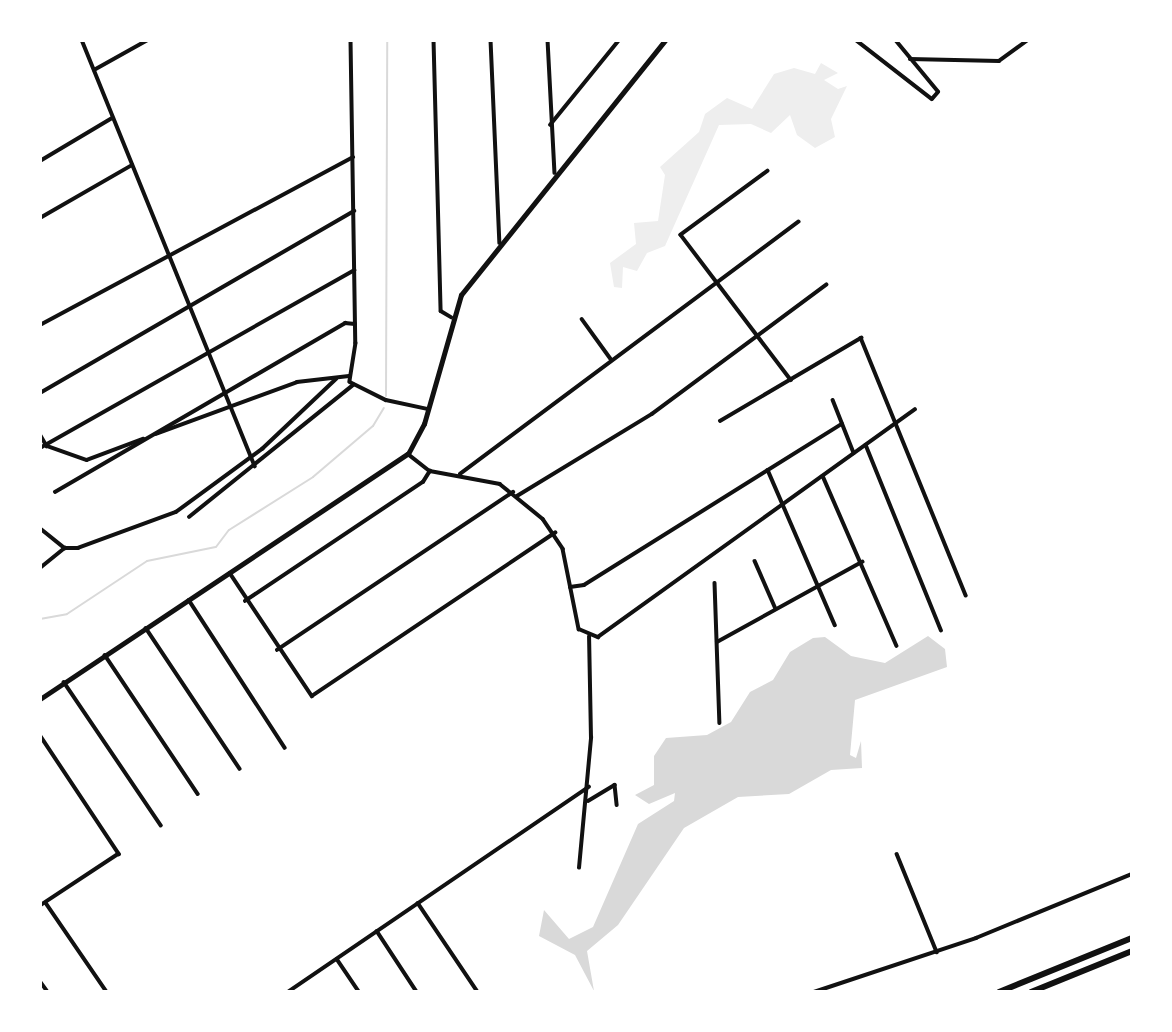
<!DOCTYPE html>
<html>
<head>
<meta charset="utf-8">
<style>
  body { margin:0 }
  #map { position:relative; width:1172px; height:1032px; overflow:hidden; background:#fff; font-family:Roboto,sans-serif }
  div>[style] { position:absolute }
  .green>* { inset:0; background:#eee }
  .water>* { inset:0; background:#d9d9d9 }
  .stream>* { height:2px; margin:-1px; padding:0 1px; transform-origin:1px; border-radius:1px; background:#d9d9d9 }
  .minor>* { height:3.5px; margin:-1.75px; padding:0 1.75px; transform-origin:1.75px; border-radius:1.75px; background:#111 }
  .secondary>* { height:4.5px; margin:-2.25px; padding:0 2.25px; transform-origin:2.25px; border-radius:2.25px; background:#111 }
  .motorway>* { height:6px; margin:-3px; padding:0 3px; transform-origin:3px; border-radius:3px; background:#111 }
  span { translate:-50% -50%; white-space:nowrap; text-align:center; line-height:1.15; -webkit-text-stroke:6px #fff; paint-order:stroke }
  .frame { position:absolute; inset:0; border:42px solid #fff; pointer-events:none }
</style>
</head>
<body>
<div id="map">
  <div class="green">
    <i style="clip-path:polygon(821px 63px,838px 73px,824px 80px,838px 89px,847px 86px,831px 119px,835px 137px,815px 148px,797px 135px,790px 115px,771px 133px,751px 124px,719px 125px,665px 246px,647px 253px,637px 271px,623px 267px,622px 288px,614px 287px,610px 263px,636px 244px,634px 223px,658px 221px,665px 175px,660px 167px,699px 132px,705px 114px,727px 98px,752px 109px,774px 74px,794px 68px,815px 74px)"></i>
  </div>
  <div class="water">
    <i style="clip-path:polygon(928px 636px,945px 649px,947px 667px,855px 700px,850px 755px,856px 758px,861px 741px,862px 768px,831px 770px,789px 794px,738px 797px,684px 828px,618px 925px,587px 951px,594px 991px,575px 955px,539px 936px,544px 910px,569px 939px,593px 927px,638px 824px,674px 801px,675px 793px,649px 804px,635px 795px,654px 785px,654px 756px,666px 738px,707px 735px,731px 722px,750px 692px,773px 680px,790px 652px,813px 638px,825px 637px,851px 656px,885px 663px)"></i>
  </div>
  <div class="stream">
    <i style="left:386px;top:396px;width:356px;rotate:-89.8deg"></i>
    <i style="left:40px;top:619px;width:27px;rotate:-10deg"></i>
    <i style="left:67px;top:614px;width:96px;rotate:-33.5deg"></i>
    <i style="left:147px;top:561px;width:70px;rotate:-11.5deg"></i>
    <i style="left:216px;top:547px;width:21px;rotate:-53deg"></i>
    <i style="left:229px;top:530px;width:99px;rotate:-32.2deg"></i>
    <i style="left:313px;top:477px;width:79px;rotate:-40.4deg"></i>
    <i style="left:373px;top:426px;width:21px;rotate:-59deg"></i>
  </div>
  <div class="minor">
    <i style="left:82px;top:40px;width:460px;rotate:67.9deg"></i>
    <i style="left:351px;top:40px;width:303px;rotate:89.1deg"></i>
    <i style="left:356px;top:343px;width:39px;rotate:99deg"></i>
    <i style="left:350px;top:382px;width:40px;rotate:26.6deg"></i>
    <i style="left:386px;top:400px;width:43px;rotate:12.1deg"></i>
    <i style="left:434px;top:40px;width:271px;rotate:88.5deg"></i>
    <i style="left:441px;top:311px;width:12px;rotate:31deg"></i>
    <i style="left:491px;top:40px;width:203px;rotate:87.5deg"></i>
    <i style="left:548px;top:40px;width:133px;rotate:87deg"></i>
    <i style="left:856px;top:40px;width:96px;rotate:37.8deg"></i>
    <i style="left:932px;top:99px;width:9px;rotate:-49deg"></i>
    <i style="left:938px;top:92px;width:67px;rotate:-129.6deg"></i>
    <i style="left:910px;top:59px;width:89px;rotate:1.3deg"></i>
    <i style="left:999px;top:61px;width:36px;rotate:-36deg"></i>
    <i style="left:94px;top:70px;width:62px;rotate:-29.1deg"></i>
    <i style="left:550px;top:125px;width:109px;rotate:-50.9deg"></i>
    <i style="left:40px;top:161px;width:84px;rotate:-30.8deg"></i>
    <i style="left:768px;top:171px;width:108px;rotate:143.7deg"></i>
    <i style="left:681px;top:235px;width:182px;rotate:52.8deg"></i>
    <i style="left:40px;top:218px;width:106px;rotate:-29.9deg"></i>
    <i style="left:582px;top:319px;width:49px;rotate:54.1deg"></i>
    <i style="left:40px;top:325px;width:355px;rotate:-28.2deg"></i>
    <i style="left:40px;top:393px;width:363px;rotate:-30.1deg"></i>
    <i style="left:833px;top:400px;width:57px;rotate:68.4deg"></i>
    <i style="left:720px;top:421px;width:164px;rotate:-30.5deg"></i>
    <i style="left:861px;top:338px;width:278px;rotate:67.8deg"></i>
    <i style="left:40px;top:434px;width:14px;rotate:60deg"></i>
    <i style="left:47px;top:446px;width:42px;rotate:19.3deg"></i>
    <i style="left:87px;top:460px;width:60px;rotate:-20.6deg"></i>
    <i style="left:156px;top:434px;width:150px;rotate:-20.2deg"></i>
    <i style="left:297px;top:382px;width:52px;rotate:-6.6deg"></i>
    <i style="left:866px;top:445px;width:200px;rotate:67.9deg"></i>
    <i style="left:40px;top:448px;width:361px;rotate:-29.5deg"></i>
    <i style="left:408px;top:454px;width:28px;rotate:38deg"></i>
    <i style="left:430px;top:471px;width:71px;rotate:10.5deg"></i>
    <i style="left:500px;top:484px;width:55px;rotate:39.1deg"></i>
    <i style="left:543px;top:519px;width:36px;rotate:56deg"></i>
    <i style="left:563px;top:549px;width:82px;rotate:78.7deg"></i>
    <i style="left:579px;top:629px;width:21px;rotate:23deg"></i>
    <i style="left:598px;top:637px;width:390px;rotate:-35.7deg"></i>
    <i style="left:768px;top:470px;width:169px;rotate:66.6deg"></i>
    <i style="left:460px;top:474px;width:422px;rotate:-36.7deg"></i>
    <i style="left:823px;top:476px;width:185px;rotate:66.5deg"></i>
    <i style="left:55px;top:492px;width:336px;rotate:-30.2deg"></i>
    <i style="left:345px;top:323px;width:10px;rotate:6deg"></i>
    <i style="left:517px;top:496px;width:158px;rotate:-31.3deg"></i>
    <i style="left:652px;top:414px;width:217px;rotate:-36.6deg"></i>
    <i style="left:189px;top:517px;width:211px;rotate:-38.8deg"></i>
    <i style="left:40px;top:528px;width:32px;rotate:39deg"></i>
    <i style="left:65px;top:548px;width:13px"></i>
    <i style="left:78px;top:548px;width:104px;rotate:-20.2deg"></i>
    <i style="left:176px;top:512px;width:107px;rotate:-36.2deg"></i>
    <i style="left:262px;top:449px;width:102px;rotate:-43.4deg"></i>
    <i style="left:755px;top:561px;width:52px;rotate:66.4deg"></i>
    <i style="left:40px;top:568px;width:32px;rotate:-39deg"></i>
    <i style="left:230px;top:573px;width:148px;rotate:56.3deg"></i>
    <i style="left:312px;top:696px;width:293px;rotate:-33.9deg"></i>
    <i style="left:715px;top:583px;width:140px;rotate:88deg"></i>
    <i style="left:570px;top:587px;width:14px;rotate:-8deg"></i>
    <i style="left:584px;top:585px;width:304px;rotate:-32deg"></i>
    <i style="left:189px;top:600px;width:176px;rotate:57deg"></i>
    <i style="left:245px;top:601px;width:214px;rotate:-33.8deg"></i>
    <i style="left:423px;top:482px;width:13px;rotate:-58deg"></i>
    <i style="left:146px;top:628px;width:169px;rotate:56.3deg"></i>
    <i style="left:717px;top:642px;width:166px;rotate:-28.9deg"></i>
    <i style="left:277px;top:650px;width:284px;rotate:-33.8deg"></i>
    <i style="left:105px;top:655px;width:167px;rotate:56.2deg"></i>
    <i style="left:64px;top:682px;width:173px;rotate:55.9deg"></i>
    <i style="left:40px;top:735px;width:143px;rotate:56.4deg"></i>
    <i style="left:119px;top:854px;width:95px;rotate:146.6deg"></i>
    <i style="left:588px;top:801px;width:31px;rotate:-31deg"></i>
    <i style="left:615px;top:785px;width:20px;rotate:84deg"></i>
    <i style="left:897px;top:854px;width:106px;rotate:67.8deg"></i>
    <i style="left:579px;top:868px;width:131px;rotate:-84.7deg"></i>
    <i style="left:591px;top:738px;width:101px;rotate:-91.1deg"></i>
    <i style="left:46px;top:903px;width:108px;rotate:55.6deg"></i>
    <i style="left:418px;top:903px;width:107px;rotate:56deg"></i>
    <i style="left:377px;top:931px;width:73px;rotate:56.7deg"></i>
    <i style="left:337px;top:959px;width:40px;rotate:56deg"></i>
    <i style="left:40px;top:981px;width:14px;rotate:54deg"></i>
    <i style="left:288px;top:992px;width:364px;rotate:-34.3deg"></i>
    <i style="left:814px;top:992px;width:171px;rotate:-18.4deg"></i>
    <i style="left:976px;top:938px;width:169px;rotate:-22.3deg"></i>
  </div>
  <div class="secondary">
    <i style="left:40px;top:699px;width:442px;rotate:-33.7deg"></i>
    <i style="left:408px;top:454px;width:34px;rotate:-62deg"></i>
    <i style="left:424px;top:424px;width:134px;rotate:-74deg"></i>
    <i style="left:461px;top:295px;width:327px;rotate:-51.3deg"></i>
  </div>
  <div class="motorway">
    <i style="left:999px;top:992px;width:144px;rotate:-22.1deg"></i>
    <i style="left:1031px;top:992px;width:109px;rotate:-22.1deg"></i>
  </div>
  <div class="frame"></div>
</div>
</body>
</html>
